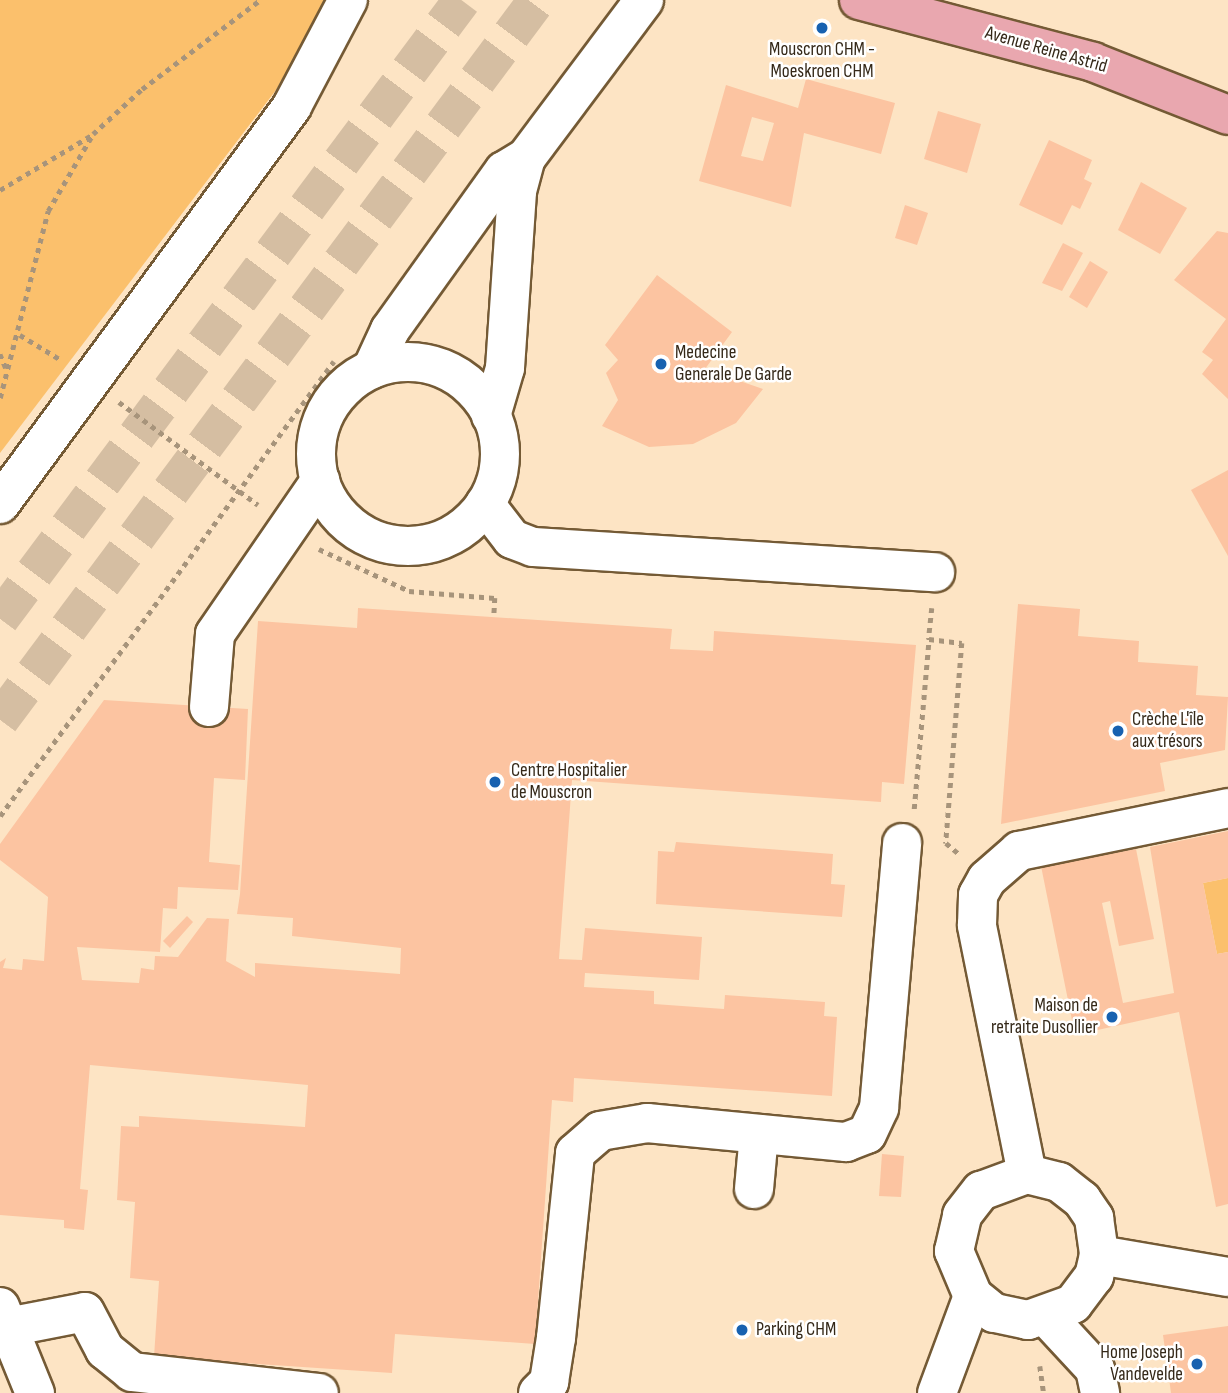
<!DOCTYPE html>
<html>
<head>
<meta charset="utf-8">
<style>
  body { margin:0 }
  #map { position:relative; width:1228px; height:1393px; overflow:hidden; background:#fde4c4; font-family:"Sofia Sans Condensed",sans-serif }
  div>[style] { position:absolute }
  .green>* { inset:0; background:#fbc06c }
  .building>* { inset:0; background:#fcc4a1 }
  .highway-tunnel>* { height:38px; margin-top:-19px; transform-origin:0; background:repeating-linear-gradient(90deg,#d5bea2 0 38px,transparent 0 57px) }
  .path>* { height:4.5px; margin-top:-2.25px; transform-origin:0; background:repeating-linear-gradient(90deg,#a7947b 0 5px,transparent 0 10px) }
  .roads { filter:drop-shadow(2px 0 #745a35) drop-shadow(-2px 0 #745a35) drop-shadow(0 2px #745a35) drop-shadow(0 -2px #745a35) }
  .minor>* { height:38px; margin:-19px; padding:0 19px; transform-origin:19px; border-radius:19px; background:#fff }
  .minor>.ring { margin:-19px; padding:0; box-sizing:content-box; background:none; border:38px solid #fff; border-radius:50% }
  .major>* { height:38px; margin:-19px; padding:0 19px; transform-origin:19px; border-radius:19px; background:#e9a7af }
  .dots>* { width:19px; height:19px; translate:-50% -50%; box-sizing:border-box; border:4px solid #fff; border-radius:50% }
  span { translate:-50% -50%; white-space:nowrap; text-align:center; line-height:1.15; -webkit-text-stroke:5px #fff; paint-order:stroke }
  .poi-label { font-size:19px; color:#342818 }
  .left { translate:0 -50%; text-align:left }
  .right { translate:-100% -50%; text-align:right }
  .street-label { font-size:19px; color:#342818 }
</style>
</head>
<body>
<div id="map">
  <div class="green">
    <i style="clip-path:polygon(0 0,328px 0,276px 90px,0 453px)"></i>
    <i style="clip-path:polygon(1228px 878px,1228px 952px,1217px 954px,1203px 883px)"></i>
  </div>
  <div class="building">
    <i style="clip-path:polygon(evenodd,806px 79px,895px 103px,881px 154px,804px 133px,791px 207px,699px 181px,726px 85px,798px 108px,806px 79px,752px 117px,774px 123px,763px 161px,741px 156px,752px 117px)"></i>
    <i style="clip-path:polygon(938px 111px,981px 124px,967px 173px,924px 159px)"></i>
    <i style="clip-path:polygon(1049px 140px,1092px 160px,1084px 179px,1092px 183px,1080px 209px,1072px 205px,1062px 225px,1019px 205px)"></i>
    <i style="clip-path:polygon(1141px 182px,1187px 208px,1160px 254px,1118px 230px)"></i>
    <i style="clip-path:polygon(905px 205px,928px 213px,917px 245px,895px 238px)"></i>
    <i style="clip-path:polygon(1217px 231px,1228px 233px,1228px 399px,1202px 374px,1213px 360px,1202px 352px,1226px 319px,1174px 280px)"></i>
    <i style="clip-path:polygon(1063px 243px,1083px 253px,1062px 291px,1042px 283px)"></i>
    <i style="clip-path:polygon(1090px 261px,1108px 272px,1087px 308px,1069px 297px)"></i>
    <i style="clip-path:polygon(657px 275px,732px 332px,705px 369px,763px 389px,736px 423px,693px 444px,649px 447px,602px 426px,618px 400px,606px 373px,618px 360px,605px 345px)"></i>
    <i style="clip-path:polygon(1228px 470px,1228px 556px,1191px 490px)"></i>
    <i style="clip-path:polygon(1018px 604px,1080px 609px,1078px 636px,1139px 641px,1138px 662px,1198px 666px,1196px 695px,1228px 697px,1225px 750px,1160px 763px,1165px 791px,1001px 824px)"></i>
    <i style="clip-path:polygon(358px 608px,672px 629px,670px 649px,713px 651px,714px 631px,916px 645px,904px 784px,882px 782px,881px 802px,572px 780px,559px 959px,582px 960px,585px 928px,702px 937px,699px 980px,585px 973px,584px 987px,654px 991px,654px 1004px,724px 1009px,725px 995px,825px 1002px,824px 1016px,837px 1017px,832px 1096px,574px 1078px,573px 1102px,552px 1100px,535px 1344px,395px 1334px,392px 1373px,154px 1357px,159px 1281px,130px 1278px,135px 1202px,117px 1200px,121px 1126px,139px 1127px,139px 1116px,305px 1127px,308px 1085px,90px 1065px,80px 1189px,88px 1190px,84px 1230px,64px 1228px,64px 1220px,0 1215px,0 962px,6px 958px,3px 968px,22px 970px,23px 959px,44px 961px,48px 897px,0 860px,0 844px,104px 700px,248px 709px,245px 780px,214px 778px,209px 862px,240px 865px,238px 890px,178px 887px,177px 909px,163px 908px,160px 952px,77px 947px,82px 980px,139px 983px,141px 968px,154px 970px,155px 956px,178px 957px,207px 918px,229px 919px,226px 961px,255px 977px,255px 963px,400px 974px,401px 948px,292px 936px,293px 918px,237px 914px,240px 894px,258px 621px,357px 628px)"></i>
    <i style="clip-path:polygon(1228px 831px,1228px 878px,1203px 883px,1217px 954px,1228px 952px,1228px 1204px,1216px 1207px,1179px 1012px,1075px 1035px,1041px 866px,1136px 849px,1154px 939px,1119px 946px,1110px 901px,1102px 903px,1123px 1003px,1174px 993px,1150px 847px)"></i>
    <i style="clip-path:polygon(676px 842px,833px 854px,831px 884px,845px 885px,842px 917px,656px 904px,658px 851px,674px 852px)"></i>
    <i style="clip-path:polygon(187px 916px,193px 922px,170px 948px,163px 941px)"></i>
    <i style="clip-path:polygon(882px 1154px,904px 1156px,901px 1197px,879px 1196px)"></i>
    <i style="clip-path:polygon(1228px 1326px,1228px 1393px,1171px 1393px,1163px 1335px)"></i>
  </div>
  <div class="highway-tunnel">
    <i style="left:0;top:619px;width:772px;rotate:-53.26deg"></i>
    <i style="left:0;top:720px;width:898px;rotate:-53.28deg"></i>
  </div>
  <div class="path">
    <i style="left:0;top:190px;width:107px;rotate:-30.9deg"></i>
    <i style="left:20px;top:335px;width:48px;rotate:31.4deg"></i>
    <i style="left:0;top:354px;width:15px;rotate:67deg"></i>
    <i style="left:0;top:398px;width:193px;rotate:-75.6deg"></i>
    <i style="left:48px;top:211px;width:89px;rotate:-59.7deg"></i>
    <i style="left:93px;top:134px;width:67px;rotate:-42.6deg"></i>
    <i style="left:142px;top:89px;width:148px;rotate:-37deg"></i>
    <i style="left:119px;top:402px;width:173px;rotate:36.5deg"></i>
    <i style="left:319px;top:549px;width:99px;rotate:25deg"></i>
    <i style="left:409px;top:591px;width:86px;rotate:4.7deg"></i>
    <i style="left:495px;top:598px;width:19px;rotate:93deg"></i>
    <i style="left:932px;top:608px;width:31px;rotate:96deg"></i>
    <i style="left:929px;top:639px;width:33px;rotate:7deg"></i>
    <i style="left:962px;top:643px;width:201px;rotate:94.6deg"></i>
    <i style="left:946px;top:843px;width:17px;rotate:40deg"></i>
    <i style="left:914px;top:809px;width:171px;rotate:-85deg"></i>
    <i style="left:0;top:816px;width:564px;rotate:-53.72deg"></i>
    <i style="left:1040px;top:1366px;width:27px;rotate:82deg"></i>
  </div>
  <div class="roads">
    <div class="minor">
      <i class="ring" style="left:316px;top:362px;width:146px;height:146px"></i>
      <i style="left:372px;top:369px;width:43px;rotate:-65.2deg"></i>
      <i style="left:390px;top:330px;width:196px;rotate:-54.4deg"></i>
      <i style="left:504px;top:171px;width:26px;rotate:-31deg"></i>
      <i style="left:491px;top:416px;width:50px;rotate:-73.7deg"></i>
      <i style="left:505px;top:368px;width:177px;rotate:-86.1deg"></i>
      <i style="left:517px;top:191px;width:34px;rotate:-75deg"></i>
      <i style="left:526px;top:158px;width:197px;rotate:-53.2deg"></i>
      <i style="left:0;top:504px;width:494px;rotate:-53.7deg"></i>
      <i style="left:292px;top:106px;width:120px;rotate:-62.2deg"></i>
      <i style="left:485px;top:504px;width:44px;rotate:52.4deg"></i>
      <i style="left:512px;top:539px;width:22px;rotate:21deg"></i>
      <i style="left:533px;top:547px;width:403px;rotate:3.6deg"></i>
      <i style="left:209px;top:707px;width:73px;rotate:-85.3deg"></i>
      <i style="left:215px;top:634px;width:186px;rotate:-55.5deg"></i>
      <i style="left:1027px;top:1174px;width:254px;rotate:-101.4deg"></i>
      <i style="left:977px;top:925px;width:30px;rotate:-88deg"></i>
      <i style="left:978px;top:895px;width:18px;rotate:-61deg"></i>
      <i style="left:987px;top:879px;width:43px;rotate:-41.2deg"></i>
      <i style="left:1019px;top:851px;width:213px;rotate:-11.6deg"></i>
      <i style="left:754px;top:1189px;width:55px;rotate:-84.8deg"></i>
      <i style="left:1099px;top:1255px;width:131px;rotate:9.7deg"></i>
      <i style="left:0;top:1307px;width:93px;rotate:67.9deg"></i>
      <i style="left:1046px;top:1316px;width:72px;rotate:47.2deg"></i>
      <i style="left:1095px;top:1369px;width:25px;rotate:78deg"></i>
      <i style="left:8px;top:1327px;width:78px;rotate:-11deg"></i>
      <i style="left:85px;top:1312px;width:43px;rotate:62.2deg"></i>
      <i style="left:105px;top:1350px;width:35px;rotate:39deg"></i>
      <i style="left:132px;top:1372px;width:188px;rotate:6.4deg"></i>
      <i style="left:538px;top:1393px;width:16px;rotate:-45deg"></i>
      <i style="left:549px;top:1382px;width:45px;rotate:-81deg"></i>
      <i style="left:556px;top:1338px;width:186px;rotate:-84.1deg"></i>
      <i style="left:575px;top:1153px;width:33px;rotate:-41deg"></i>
      <i style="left:600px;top:1131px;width:48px;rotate:-9.7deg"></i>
      <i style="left:647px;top:1123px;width:200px;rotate:5.5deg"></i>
      <i style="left:846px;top:1142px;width:22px;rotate:-21deg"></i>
      <i style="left:867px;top:1134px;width:29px;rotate:-65deg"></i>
      <i style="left:879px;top:1108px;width:266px;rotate:-85deg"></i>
      <i style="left:937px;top:1393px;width:103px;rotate:-69.6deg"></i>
      <i style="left:973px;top:1296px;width:49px;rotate:-112.9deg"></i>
      <i style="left:954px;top:1251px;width:37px;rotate:-77deg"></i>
      <i style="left:962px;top:1215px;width:31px;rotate:-52deg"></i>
      <i style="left:981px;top:1191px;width:49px;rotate:-20.3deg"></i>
      <i style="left:1027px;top:1174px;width:33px;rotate:14deg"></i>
      <i style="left:1059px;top:1182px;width:29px;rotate:38deg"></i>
      <i style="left:1082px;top:1200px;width:22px;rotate:56deg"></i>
      <i style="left:1094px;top:1218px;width:37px;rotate:82deg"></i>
      <i style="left:1099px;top:1255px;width:22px;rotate:103deg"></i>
      <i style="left:1094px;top:1276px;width:35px;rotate:127deg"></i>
      <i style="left:1073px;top:1304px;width:48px;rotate:160.4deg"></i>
      <i style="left:1028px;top:1320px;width:35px;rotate:-168deg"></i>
      <i style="left:994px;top:1313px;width:27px;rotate:-141deg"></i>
    </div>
    <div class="major">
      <i style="left:859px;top:0;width:242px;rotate:14.8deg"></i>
      <i style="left:1093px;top:62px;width:145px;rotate:21.4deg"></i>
    </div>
  </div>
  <div class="dots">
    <i style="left:822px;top:28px;background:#1761b0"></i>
    <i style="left:661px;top:364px;background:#1761b0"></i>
    <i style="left:1118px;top:731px;background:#1761b0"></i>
    <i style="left:495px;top:782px;background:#1761b0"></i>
    <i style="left:1112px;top:1017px;background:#1761b0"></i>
    <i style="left:742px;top:1330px;background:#1761b0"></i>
    <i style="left:1197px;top:1364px;background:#1761b0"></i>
  </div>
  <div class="poi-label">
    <span style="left:822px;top:61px">Mouscron CHM -<br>Moeskroen CHM</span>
    <span class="left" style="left:675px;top:364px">Medecine<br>Generale De Garde</span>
    <span class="left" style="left:1132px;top:731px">Crèche L'île<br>aux trésors</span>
    <span class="left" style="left:511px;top:782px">Centre Hospitalier<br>de Mouscron</span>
    <span class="right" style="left:1098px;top:1017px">Maison de<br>retraite Dusollier</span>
    <span class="left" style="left:756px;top:1330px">Parking CHM</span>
    <span class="right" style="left:1183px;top:1364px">Home Joseph<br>Vandevelde</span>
  </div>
  <div class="street-label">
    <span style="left:1046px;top:50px;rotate:16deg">Avenue Reine Astrid</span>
  </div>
</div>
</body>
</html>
